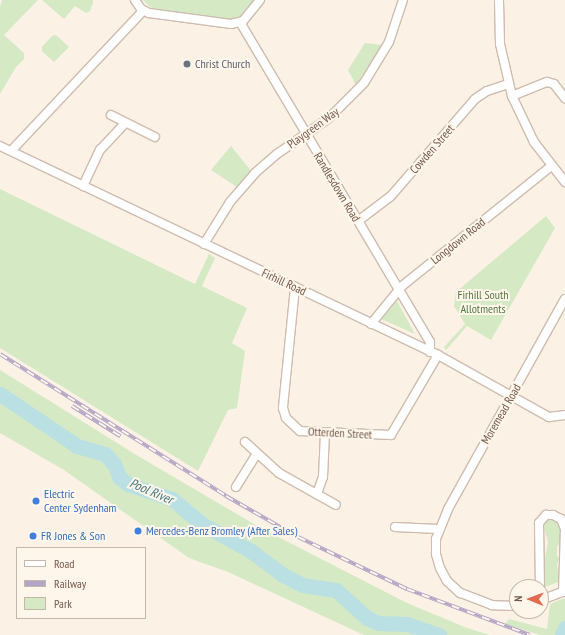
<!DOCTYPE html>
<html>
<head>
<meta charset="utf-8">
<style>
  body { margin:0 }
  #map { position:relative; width:565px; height:635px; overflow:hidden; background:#fbf2e5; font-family:"PT Sans Narrow",sans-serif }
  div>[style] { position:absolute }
  .green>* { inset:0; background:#d4e9c4 }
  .river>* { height:15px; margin:-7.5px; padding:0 7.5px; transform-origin:7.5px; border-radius:7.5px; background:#bae0e4 }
  .roads { filter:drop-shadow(1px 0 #cfbcaf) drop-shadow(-1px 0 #cfbcaf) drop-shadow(0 1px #cfbcaf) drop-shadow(0 -1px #cfbcaf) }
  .street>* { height:8px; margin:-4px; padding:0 4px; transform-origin:4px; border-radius:4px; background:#fff }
  .rail>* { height:4px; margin-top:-2px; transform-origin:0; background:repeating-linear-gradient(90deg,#fef6eb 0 8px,#b4a4c5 0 16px); box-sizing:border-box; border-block:1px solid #b4a4c5 }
  .dots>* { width:11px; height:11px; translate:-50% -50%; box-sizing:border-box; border:2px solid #fef6eb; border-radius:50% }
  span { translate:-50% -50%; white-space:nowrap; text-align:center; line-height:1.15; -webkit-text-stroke:4px #fef6eb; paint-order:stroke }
  .worship-label { font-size:12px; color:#5b616d }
  .left { translate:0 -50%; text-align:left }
  .street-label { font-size:12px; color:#73584b }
  .park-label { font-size:12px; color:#557843 }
  .shop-label { font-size:12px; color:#366cbe }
  .water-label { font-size:13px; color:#43777f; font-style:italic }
  .legend { position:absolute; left:16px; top:547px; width:130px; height:72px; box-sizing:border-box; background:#fef6eb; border:1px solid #c6b7ab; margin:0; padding:5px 7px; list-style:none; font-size:12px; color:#73584b }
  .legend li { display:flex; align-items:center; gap:8px; height:20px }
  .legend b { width:20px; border:1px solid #c6b7ab }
  .north { position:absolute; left:509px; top:579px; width:40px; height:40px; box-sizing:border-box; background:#fef6eb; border:1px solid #c6b7ab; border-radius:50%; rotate:271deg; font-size:11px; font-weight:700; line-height:16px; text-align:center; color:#73584b }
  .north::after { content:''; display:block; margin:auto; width:14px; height:18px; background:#e16a4f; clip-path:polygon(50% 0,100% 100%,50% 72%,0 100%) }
</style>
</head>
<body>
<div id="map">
  <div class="green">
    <i style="clip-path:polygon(2px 0,38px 0,4px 35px,24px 53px,24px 59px,16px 67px,0 94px,0 7px)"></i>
    <i style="clip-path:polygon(42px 0,93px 0,93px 3px,90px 11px,86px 13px,75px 6px,64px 19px)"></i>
    <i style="clip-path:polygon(143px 0,254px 0,241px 16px,230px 19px,164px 11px,150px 7px)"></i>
    <i style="clip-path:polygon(56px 35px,69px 47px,54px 62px,42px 51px,42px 47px,52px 36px)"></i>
    <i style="clip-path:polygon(365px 43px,383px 45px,356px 85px,348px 70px)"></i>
    <i style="clip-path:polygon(231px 146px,251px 171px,237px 187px,211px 170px)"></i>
    <i style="clip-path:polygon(0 189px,195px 284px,209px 254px,215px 258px,202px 286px,247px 308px,232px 343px,245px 351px,237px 408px,228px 410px,198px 471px,0 348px)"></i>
    <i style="clip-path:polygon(546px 216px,555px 228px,491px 340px,467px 326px,446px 350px,444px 347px,465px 324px,454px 306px,456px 292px)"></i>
    <i style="clip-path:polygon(397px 301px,415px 334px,381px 319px)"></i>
    <i style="clip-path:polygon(0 370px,138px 456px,259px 527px,407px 603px,467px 628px,490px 635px,364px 635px,228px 572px,189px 558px,64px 470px,0 433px)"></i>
    <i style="clip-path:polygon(545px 519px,559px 521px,562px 528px,561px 541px,557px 547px,557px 556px,560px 558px,557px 564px,559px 582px,545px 587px,544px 564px,548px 542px,544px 529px)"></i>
    <i style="clip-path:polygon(565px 598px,565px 635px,540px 635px,505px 624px,509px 619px,547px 629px,550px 604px)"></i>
  </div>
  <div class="river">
    <i style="left:0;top:394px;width:93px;rotate:34deg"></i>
    <i style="left:77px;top:446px;width:29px;rotate:16deg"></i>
    <i style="left:105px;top:454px;width:13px;rotate:48deg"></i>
    <i style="left:114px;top:464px;width:15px;rotate:67deg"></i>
    <i style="left:120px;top:478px;width:10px;rotate:37deg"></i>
    <i style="left:128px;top:484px;width:46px;rotate:18.8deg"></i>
    <i style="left:172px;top:499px;width:39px;rotate:40deg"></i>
    <i style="left:202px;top:524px;width:56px;rotate:28.9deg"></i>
    <i style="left:251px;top:551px;width:40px;rotate:37deg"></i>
    <i style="left:283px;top:575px;width:22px;rotate:27deg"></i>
    <i style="left:303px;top:585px;width:33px;rotate:9deg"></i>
    <i style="left:336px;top:590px;width:42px;rotate:42.1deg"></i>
    <i style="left:367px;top:618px;width:13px;rotate:23deg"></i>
    <i style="left:379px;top:623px;width:28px;rotate:2deg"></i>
    <i style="left:407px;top:624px;width:34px;rotate:19deg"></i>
    <i style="left:562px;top:635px;width:8px;rotate:-67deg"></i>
  </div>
  <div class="roads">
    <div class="street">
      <i style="left:135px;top:0;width:11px;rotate:56deg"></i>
      <i style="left:141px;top:9px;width:9px;rotate:27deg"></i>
      <i style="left:149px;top:13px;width:83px;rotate:7.6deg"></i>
      <i style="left:231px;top:24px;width:12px;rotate:-14deg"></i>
      <i style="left:243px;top:21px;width:27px;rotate:-51deg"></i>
      <i style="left:499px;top:0;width:44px;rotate:88.7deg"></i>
      <i style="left:500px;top:44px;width:53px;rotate:77deg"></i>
      <i style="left:512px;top:96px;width:51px;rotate:64.4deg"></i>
      <i style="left:534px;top:142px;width:51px;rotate:52.2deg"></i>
      <i style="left:240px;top:22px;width:372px;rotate:59.3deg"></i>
      <i style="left:430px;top:342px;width:10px;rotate:90deg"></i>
      <i style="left:512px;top:96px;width:38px;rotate:-22deg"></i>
      <i style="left:547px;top:82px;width:7px;rotate:16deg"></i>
      <i style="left:554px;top:84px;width:18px;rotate:52deg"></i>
      <i style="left:111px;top:115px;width:49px;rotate:26.6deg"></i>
      <i style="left:0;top:146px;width:485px;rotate:25.5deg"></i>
      <i style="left:438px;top:355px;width:127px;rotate:29.2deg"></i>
      <i style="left:549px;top:417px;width:16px;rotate:-7deg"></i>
      <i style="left:11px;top:151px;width:192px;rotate:-46.7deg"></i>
      <i style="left:83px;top:186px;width:40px;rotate:-65deg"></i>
      <i style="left:100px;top:150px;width:37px;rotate:-47deg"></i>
      <i style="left:358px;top:221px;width:41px;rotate:-37.1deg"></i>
      <i style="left:391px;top:196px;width:128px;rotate:-49.1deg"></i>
      <i style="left:475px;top:99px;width:14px;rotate:-34deg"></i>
      <i style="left:487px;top:91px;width:23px;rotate:-18deg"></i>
      <i style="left:204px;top:244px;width:49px;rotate:-58.2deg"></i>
      <i style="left:230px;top:202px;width:38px;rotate:-49deg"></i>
      <i style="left:255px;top:173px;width:29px;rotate:-41deg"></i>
      <i style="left:277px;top:154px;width:63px;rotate:-34.7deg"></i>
      <i style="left:329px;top:118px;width:49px;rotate:-45deg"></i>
      <i style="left:364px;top:83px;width:48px;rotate:-58.6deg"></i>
      <i style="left:389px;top:42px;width:44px;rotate:-71.6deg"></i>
      <i style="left:295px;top:287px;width:122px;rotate:95.7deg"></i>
      <i style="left:283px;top:408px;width:10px;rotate:73deg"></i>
      <i style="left:286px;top:418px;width:19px;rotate:43deg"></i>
      <i style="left:300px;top:431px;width:91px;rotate:2.5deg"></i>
      <i style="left:391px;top:435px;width:93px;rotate:-59.6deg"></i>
      <i style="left:371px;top:324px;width:49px;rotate:-50.8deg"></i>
      <i style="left:402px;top:286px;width:191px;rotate:-38.8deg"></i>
      <i style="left:245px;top:442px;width:46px;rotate:42.4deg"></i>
      <i style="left:279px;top:473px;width:65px;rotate:29.3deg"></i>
      <i style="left:236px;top:487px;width:39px;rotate:-58deg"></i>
      <i style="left:317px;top:494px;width:18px;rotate:-71deg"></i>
      <i style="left:323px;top:477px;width:44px;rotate:-87.4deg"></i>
      <i style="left:395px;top:527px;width:43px;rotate:2.7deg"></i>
      <i style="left:540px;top:587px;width:64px;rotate:-90.9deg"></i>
      <i style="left:539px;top:523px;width:11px;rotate:-49deg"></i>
      <i style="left:546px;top:515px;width:7px"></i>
      <i style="left:553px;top:515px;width:9px;rotate:27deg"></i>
      <i style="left:561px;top:519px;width:11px;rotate:68deg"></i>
      <i style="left:563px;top:592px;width:62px;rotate:-88.2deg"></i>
      <i style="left:541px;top:600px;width:26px;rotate:-21deg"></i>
      <i style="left:517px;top:606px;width:25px;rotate:-178deg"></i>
      <i style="left:492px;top:605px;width:34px;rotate:-159deg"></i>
      <i style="left:460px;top:593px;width:18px;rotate:-137deg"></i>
      <i style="left:447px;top:581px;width:15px;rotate:-118deg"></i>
      <i style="left:440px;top:568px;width:15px;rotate:-106deg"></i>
      <i style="left:436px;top:554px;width:15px;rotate:-90deg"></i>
      <i style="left:436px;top:539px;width:32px;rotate:-68deg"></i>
      <i style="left:448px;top:509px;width:240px;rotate:-60.9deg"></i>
    </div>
  </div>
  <div class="rail">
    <i style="left:0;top:354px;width:267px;rotate:32.1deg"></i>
    <i style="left:226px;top:496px;width:83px;rotate:29.7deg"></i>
    <i style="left:298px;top:537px;width:121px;rotate:25.5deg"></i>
    <i style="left:407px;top:589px;width:131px;rotate:20.5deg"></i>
    <i style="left:72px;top:406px;width:57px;rotate:32deg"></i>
  </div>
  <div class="dots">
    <i style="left:187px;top:64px;background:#6b7280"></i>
    <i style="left:36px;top:501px;background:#3f7fe0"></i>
    <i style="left:138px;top:531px;background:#3f7fe0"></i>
    <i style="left:33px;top:536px;background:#3f7fe0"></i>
  </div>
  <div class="worship-label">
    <span class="left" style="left:195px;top:64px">Christ Church</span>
  </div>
  <div class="street-label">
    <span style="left:313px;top:128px;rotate:-36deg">Playgreen Way</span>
    <span style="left:432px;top:149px;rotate:-49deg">Cowden Street</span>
    <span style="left:337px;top:187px;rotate:59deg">Randlesdown Road</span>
    <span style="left:458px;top:241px;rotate:-39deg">Longdown Road</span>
    <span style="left:284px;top:282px;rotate:25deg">Firhill Road</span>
    <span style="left:501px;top:414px;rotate:-60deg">Moremead Road</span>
    <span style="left:340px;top:433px;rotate:3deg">Otterden Street</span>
  </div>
  <div class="park-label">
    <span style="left:483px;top:302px">Firhill South<br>Allotments</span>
  </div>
  <div class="shop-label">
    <span class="left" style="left:44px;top:501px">Electric<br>Center Sydenham</span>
    <span class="left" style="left:146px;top:531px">Mercedes-Benz Bromley (After Sales)</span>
    <span class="left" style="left:41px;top:536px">FR Jones &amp; Son</span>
  </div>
  <div class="water-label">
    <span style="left:151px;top:492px;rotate:23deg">Pool River</span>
  </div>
  <ul class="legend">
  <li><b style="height:5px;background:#fff"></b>Road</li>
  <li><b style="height:5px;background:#b4a4c5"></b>Railway</li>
  <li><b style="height:11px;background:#d4e9c4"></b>Park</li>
  </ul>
  <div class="north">N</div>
</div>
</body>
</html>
